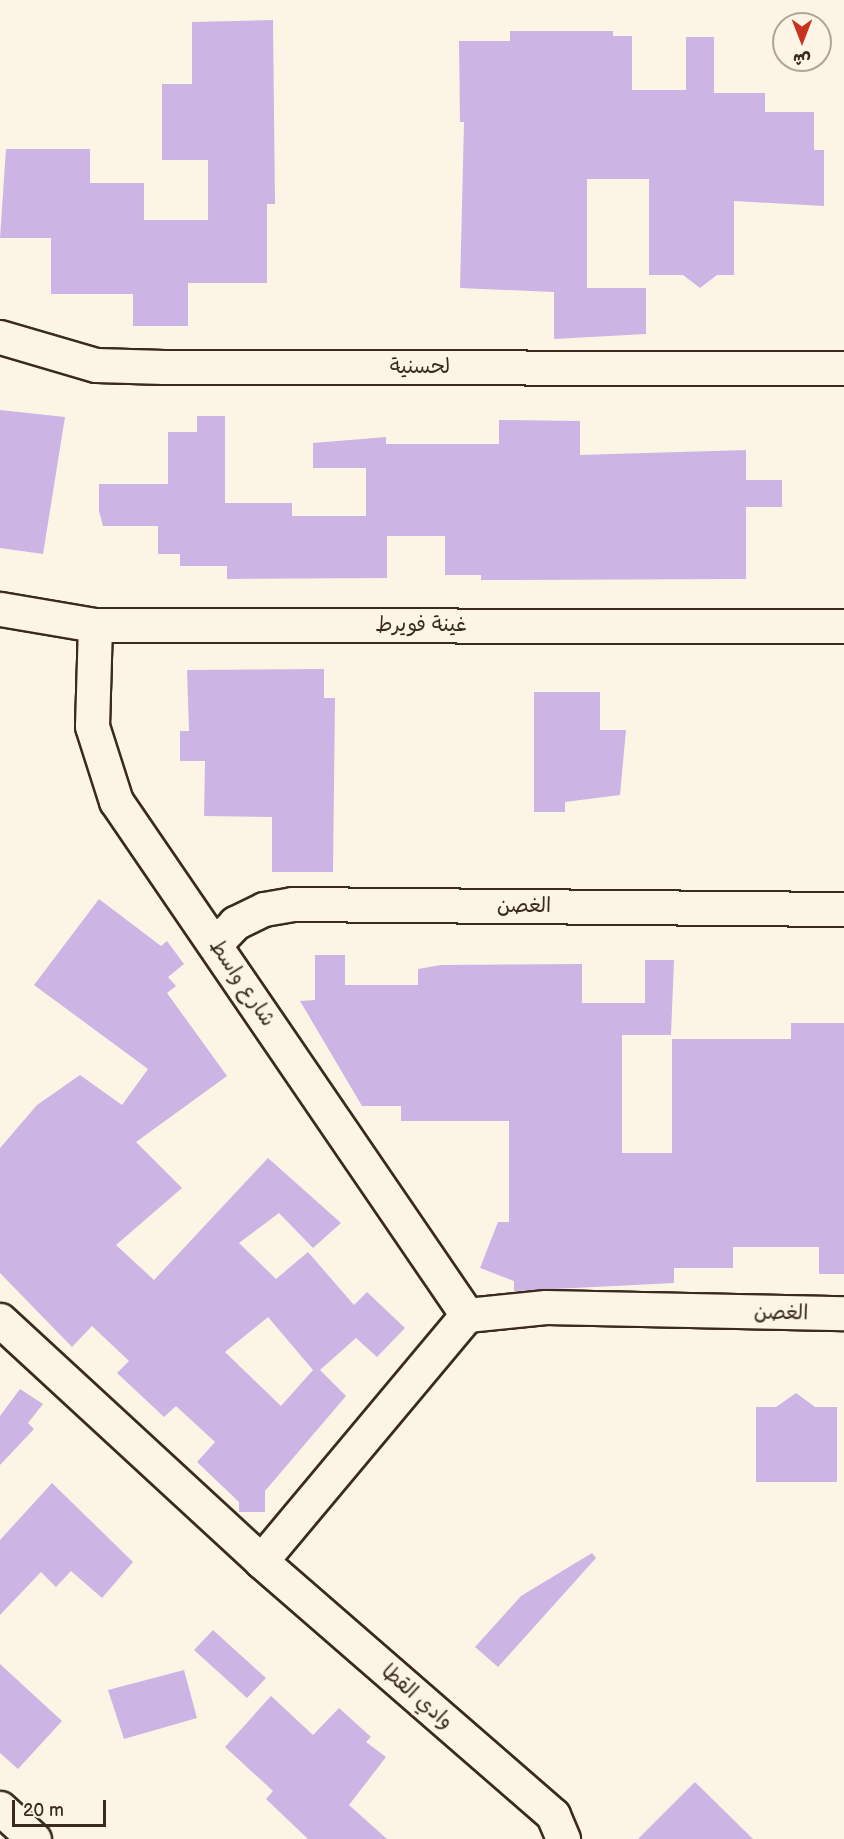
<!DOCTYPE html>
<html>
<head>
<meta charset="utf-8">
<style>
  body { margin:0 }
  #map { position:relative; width:844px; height:1839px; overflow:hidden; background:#fcf5e5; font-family:"Balsamiq Sans","Playpen Sans Arabic",sans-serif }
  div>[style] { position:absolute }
  .building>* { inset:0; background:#ccb5e4 }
  .roads { filter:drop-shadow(2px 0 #3b2a1e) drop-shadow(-2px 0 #3b2a1e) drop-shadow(0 2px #3b2a1e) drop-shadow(0 -2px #3b2a1e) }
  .minor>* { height:33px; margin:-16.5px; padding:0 16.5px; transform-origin:16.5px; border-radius:16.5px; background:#fcf5e5 }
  span { translate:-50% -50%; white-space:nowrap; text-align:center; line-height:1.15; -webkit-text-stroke:6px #fcf5e5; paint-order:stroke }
  .street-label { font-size:21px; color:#3b2a1e }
  .north { position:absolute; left:772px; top:12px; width:60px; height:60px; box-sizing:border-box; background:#fcf5e5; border:2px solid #afa495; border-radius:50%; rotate:180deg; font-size:16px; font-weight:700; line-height:24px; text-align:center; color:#3b2a1e }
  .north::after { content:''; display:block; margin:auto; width:21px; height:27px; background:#c8321e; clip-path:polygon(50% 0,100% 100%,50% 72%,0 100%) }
  .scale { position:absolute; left:12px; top:1800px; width:94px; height:27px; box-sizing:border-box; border:3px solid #3b2a1e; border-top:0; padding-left:8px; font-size:18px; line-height:21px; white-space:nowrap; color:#3b2a1e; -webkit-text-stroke:4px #fcf5e5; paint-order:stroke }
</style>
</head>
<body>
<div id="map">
  <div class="building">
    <i style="clip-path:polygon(273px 20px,275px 204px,267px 204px,267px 283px,188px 283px,188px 326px,133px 326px,133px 294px,51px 294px,51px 238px,0 238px,6px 149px,90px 149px,90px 183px,144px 183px,144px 220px,208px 220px,208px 160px,162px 160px,162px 84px,192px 84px,192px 22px)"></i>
    <i style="clip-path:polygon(510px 31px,613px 31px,613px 36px,632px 36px,632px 90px,686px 90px,686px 37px,714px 37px,714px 93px,765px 93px,765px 112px,814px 112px,814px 150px,824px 150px,824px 206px,734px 201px,734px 275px,717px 275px,700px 288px,683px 275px,649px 275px,649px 179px,587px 179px,587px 288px,646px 288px,646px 334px,554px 339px,554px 292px,460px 288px,464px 122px,460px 122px,459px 41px,510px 41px)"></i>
    <i style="clip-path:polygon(0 410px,65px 417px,43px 554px,0 548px)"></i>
    <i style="clip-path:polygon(197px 416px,225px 416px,225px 503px,292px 503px,292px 516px,366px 516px,366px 468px,313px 468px,313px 443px,386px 437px,386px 444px,499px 444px,499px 420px,580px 421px,580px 455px,746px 450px,746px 480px,782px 480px,782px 507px,746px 507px,746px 579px,481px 580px,481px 575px,445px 575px,445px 536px,387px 536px,387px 578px,227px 579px,227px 566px,180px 566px,180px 554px,158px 554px,158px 526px,103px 526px,99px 511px,99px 484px,168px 484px,168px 432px,197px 432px)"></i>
    <i style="clip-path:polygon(324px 669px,324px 698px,335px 698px,333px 872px,272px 872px,272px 817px,204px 816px,205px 761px,180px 761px,180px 731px,189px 731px,187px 670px)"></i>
    <i style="clip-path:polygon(534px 692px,600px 692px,600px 730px,626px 730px,620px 795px,565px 802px,565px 812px,534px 812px)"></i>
    <i style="clip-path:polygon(evenodd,99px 899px,161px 946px,167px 941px,184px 964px,168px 977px,176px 986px,167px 993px,227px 1076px,136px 1142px,182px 1188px,116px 1245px,154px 1280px,268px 1158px,341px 1223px,313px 1248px,279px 1213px,239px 1243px,276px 1279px,308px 1252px,354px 1305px,367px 1292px,405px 1328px,377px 1357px,356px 1338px,320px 1370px,346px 1396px,265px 1491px,265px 1512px,239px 1512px,239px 1502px,197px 1462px,215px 1442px,176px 1406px,164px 1417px,117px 1373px,129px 1361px,92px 1326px,72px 1347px,0 1273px,0 1148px,37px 1105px,80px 1075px,122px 1105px,148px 1069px,34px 985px,99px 899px,268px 1317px,313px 1370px,281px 1406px,225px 1352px,268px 1317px)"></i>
    <i style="clip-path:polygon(315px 955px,345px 955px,345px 985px,418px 985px,418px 969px,441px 965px,582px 964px,582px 1003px,645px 1003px,645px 960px,674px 960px,671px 1035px,622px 1035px,622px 1153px,672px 1153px,672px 1039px,791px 1039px,791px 1023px,844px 1023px,844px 1274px,819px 1274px,819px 1247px,733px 1247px,733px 1268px,674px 1268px,674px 1283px,514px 1291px,514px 1281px,480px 1268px,498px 1222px,509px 1222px,509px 1121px,401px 1121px,401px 1106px,362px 1106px,300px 1001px,315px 1000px)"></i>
    <i style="clip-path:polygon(20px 1389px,43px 1404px,28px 1423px,34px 1429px,0 1465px,0 1416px)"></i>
    <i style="clip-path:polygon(796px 1393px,815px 1407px,837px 1407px,837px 1482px,756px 1482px,756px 1407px,776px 1407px)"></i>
    <i style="clip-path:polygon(52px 1483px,133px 1562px,102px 1598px,71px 1571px,56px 1587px,41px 1572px,0 1615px,0 1540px)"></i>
    <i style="clip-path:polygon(592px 1553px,596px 1558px,498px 1667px,475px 1647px,521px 1596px)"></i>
    <i style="clip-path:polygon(213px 1630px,266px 1678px,247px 1698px,194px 1650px)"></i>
    <i style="clip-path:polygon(0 1664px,62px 1721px,18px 1769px,0 1753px)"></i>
    <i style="clip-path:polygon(184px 1670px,197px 1718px,124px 1739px,108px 1690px)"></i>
    <i style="clip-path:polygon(271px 1696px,313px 1735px,339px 1708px,371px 1737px,366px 1742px,386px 1757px,349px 1805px,387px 1839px,308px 1839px,266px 1799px,273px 1791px,225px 1747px)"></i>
    <i style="clip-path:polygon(695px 1782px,753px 1839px,638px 1839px)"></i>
  </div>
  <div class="roads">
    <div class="minor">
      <i style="left:0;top:337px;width:100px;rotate:16.3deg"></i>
      <i style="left:96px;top:365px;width:68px;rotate:1.7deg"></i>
      <i style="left:164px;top:367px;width:680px;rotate:0.08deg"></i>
      <i style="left:0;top:609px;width:96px;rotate:9.6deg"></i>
      <i style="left:95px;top:625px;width:749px;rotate:0.08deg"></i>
      <i style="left:95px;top:625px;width:101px;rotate:91.7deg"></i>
      <i style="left:92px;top:726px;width:79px;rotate:72.3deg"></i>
      <i style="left:116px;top:801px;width:622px;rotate:55.67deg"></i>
      <i style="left:216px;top:943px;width:28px;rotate:-46deg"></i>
      <i style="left:235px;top:923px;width:32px;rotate:-26deg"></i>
      <i style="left:264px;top:909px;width:28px;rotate:-10deg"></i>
      <i style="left:292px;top:904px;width:552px;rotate:0.52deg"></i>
      <i style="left:467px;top:1315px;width:79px;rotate:-5.8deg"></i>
      <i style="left:546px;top:1307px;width:298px;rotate:1.2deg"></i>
      <i style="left:0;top:1320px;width:355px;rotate:42.7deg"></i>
      <i style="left:261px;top:1561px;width:387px;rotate:41deg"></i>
      <i style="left:553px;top:1815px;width:26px;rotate:67deg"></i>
      <i style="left:261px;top:1561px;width:321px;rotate:-50.1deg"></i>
      <i style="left:0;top:1808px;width:46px;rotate:42.4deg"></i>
    </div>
  </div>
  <div class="street-label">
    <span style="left:420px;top:367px">لحسنية</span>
    <span style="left:421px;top:625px">غينة فويرط</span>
    <span style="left:524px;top:906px">الغصن</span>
    <span style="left:242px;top:983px;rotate:56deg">شارع واسط</span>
    <span style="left:781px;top:1313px;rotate:1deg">الغصن</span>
    <span style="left:417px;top:1697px;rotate:41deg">وادي القطا</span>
  </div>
  <div class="north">ش</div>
  <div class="scale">20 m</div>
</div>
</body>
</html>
